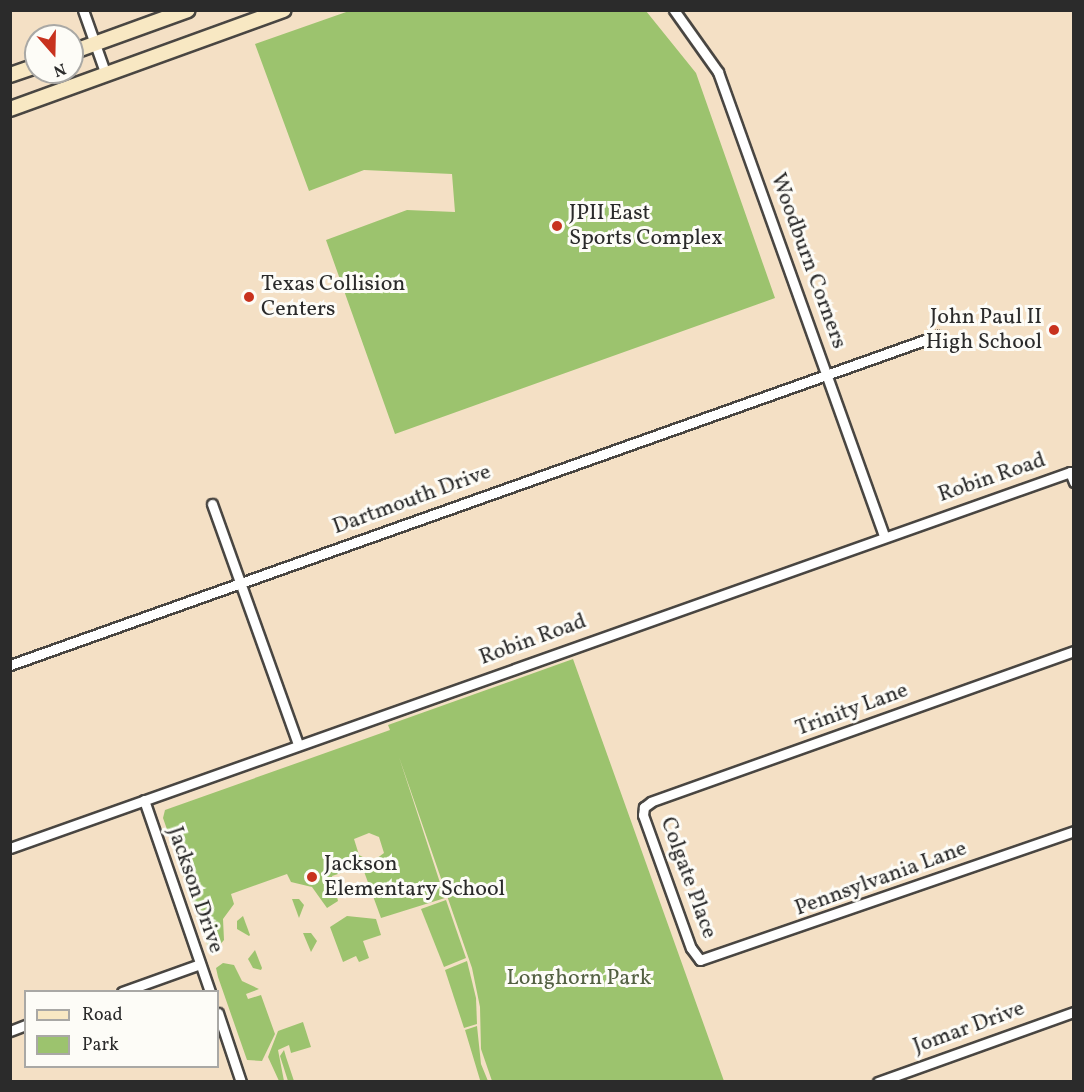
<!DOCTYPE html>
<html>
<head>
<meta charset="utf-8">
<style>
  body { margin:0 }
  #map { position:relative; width:1084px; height:1092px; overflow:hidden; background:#f4e0c5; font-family:Vollkorn,serif }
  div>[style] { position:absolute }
  .green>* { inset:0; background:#9cc36e }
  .roads { filter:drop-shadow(2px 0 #494642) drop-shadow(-2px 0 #494642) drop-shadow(0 2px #494642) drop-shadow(0 -2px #494642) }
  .minor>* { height:9px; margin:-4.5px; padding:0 4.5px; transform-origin:4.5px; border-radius:4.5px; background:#fff }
  .secondary>* { height:14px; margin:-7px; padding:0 7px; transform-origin:7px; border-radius:7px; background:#f8e8c3 }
  .dots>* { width:16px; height:16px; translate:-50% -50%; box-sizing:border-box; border:3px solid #fdfcf7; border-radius:50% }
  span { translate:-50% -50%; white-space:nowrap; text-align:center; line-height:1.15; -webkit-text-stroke:6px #fdfcf7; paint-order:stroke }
  .poi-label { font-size:22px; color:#2b2b2b }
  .left { translate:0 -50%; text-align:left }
  .right { translate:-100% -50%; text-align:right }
  .street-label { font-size:22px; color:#2b2b2b }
  .park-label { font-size:22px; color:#536042 }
  .frame { position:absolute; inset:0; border:12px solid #2b2b2b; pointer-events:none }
  .legend { position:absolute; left:24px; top:990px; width:195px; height:78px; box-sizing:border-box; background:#fdfcf7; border:2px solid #a9a8a5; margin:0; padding:8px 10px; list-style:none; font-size:18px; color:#2b2b2b }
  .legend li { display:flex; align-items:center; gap:12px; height:30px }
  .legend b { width:30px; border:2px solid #a9a8a5 }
  .north { position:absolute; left:24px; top:24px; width:60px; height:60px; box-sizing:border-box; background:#fdfcf7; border:2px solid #a9a8a5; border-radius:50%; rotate:160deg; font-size:16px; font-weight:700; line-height:24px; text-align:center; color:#2b2b2b }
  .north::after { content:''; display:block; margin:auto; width:21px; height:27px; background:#c8321e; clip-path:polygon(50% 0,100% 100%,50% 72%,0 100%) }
</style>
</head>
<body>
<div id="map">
  <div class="green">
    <i style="clip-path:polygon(349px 11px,646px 11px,696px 73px,775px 298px,395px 434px,326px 240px,407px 210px,455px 212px,452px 174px,364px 170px,309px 191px,255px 44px)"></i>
    <i style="clip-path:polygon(evenodd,573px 659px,724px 1081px,492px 1081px,481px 1049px,480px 1007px,472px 968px,399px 757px,445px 898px,381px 918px,362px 866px,332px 876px,338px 901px,327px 908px,312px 887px,291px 882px,287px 874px,231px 894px,234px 904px,223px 919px,224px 940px,218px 947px,208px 947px,163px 818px,165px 810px,390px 730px,388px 725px,573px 659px,369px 833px,379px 837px,384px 853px,372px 862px,359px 855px,354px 839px,369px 833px)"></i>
    <i style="clip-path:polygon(292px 899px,299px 899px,304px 905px,299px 918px)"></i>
    <i style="clip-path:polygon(446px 900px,466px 958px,444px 967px,421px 909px)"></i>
    <i style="clip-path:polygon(243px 916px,250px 935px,249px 936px,237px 929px,237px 921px)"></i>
    <i style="clip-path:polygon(347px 916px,376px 919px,381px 935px,363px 941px,369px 958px,359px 962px,356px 956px,343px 962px,330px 927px)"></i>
    <i style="clip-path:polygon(303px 933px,311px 933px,317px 941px,311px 952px)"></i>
    <i style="clip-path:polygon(255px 950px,262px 968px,261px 970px,253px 968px,248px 959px)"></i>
    <i style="clip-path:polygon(467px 961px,476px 998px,477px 1024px,464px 1028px,445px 970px)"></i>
    <i style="clip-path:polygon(223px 963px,234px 965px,242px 981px,259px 989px,246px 994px,248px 999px,261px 995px,275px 1034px,262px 1061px,247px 1060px,218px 977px,216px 968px)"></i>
    <i style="clip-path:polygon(303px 1022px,311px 1047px,291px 1053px,289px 1045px,278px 1050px,284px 1081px,279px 1081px,268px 1057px,278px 1031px)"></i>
    <i style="clip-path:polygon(477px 1026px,481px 1064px,488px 1081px,477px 1081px,480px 1080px,465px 1030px)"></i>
    <i style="clip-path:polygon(284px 1050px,286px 1057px,294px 1081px,288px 1081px,280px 1056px)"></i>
  </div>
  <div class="roads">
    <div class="minor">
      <i style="left:83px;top:10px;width:69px;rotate:70.5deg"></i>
      <i style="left:674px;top:10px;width:76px;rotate:54.6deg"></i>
      <i style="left:718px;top:72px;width:493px;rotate:70.3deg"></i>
      <i style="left:212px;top:504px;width:255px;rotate:70.3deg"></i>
      <i style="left:1074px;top:651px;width:449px;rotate:160.4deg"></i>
      <i style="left:651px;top:802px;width:9px;rotate:144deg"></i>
      <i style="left:644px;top:807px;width:8px;rotate:97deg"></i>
      <i style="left:643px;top:815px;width:141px;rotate:70.2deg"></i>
      <i style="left:691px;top:948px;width:15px;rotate:53deg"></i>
      <i style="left:700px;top:960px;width:396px;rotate:-19deg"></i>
      <i style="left:10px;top:665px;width:983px;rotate:-19.56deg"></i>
      <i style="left:144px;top:800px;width:203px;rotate:71deg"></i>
      <i style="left:10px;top:848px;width:1125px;rotate:-19.53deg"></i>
      <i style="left:1070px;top:472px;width:11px;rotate:68deg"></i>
      <i style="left:122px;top:992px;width:83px;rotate:-19.7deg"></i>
      <i style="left:218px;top:1013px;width:73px;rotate:71.6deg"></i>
      <i style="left:10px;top:1031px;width:17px;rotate:-21deg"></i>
      <i style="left:878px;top:1082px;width:208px;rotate:-19.7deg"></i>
    </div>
    <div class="secondary">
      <i style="left:72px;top:52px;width:123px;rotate:-19.9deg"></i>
      <i style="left:10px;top:75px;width:28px;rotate:-19deg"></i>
      <i style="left:10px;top:109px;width:291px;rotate:-19.9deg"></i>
    </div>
  </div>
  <div class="dots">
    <i style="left:557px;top:226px;background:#c8321e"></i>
    <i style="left:249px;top:297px;background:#c8321e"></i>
    <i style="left:1054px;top:330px;background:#c8321e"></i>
    <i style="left:312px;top:877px;background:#c8321e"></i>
  </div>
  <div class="poi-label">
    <span class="left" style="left:569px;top:226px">JPII East<br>Sports Complex</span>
    <span class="left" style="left:261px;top:297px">Texas Collision<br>Centers</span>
    <span class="right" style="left:1042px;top:330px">John Paul II<br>High School</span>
    <span class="left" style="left:324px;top:877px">Jackson<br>Elementary School</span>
  </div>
  <div class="street-label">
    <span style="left:808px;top:261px;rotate:70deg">Woodburn Corners</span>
    <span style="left:992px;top:478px;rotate:-19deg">Robin Road</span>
    <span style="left:412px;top:500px;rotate:-20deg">Dartmouth Drive</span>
    <span style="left:533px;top:640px;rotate:-20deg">Robin Road</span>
    <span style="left:852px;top:710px;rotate:-20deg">Trinity Lane</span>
    <span style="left:688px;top:878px;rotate:70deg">Colgate Place</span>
    <span style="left:881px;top:879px;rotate:-20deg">Pennsylvania Lane</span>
    <span style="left:195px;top:890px;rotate:71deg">Jackson Drive</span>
    <span style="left:969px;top:1028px;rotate:-20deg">Jomar Drive</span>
  </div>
  <div class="park-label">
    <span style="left:579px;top:979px">Longhorn Park</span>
  </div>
  <div class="frame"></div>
  <ul class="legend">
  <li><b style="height:8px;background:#f8e8c3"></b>Road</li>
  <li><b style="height:16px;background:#9cc36e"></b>Park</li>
  </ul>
  <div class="north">N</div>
</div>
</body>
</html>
